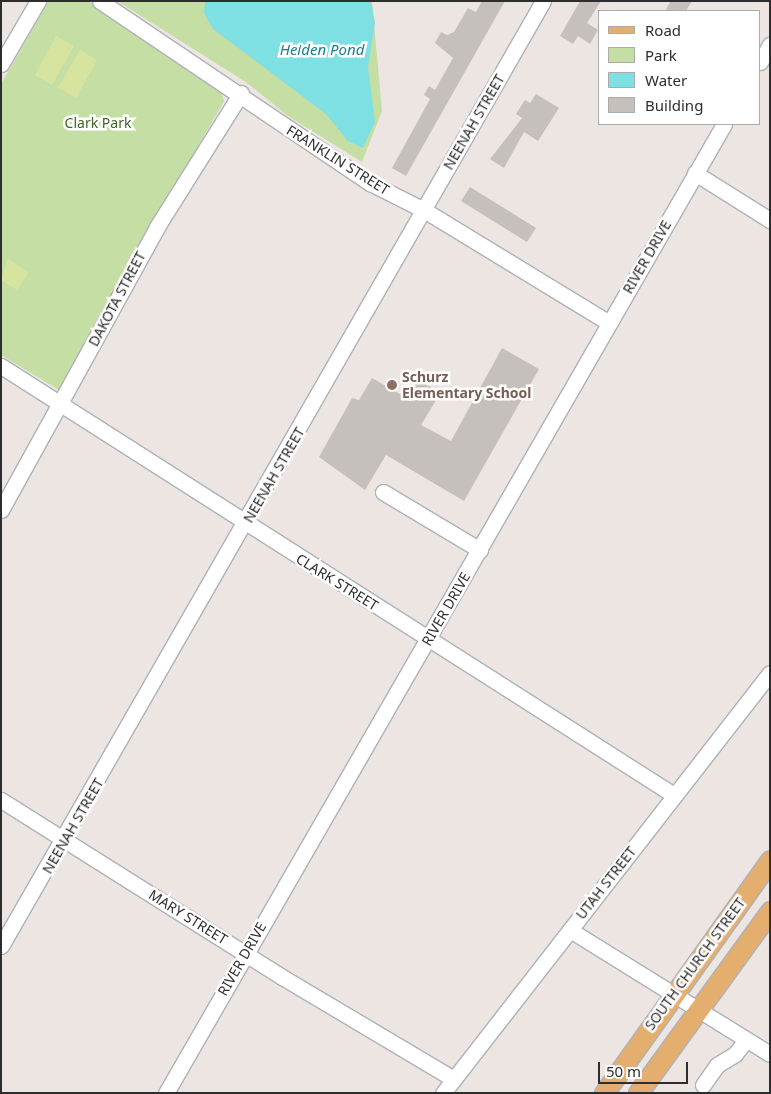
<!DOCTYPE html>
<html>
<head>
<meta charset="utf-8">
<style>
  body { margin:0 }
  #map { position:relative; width:771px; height:1094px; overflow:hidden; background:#ede5e1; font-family:"Noto Sans",sans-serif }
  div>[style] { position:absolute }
  .green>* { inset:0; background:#c4dea3 }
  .pitch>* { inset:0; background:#d7e4a0 }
  .water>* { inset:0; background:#7fe0e4 }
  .building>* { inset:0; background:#c6c0bc }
  .roads { filter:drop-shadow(1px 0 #adb2b8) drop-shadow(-1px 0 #adb2b8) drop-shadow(0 1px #adb2b8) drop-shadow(0 -1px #adb2b8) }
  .minor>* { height:15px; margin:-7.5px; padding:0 7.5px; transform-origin:7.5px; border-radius:7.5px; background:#fff }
  .major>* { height:19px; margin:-9.5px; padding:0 9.5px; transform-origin:9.5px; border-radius:9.5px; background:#e4ae6f }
  .dots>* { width:14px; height:14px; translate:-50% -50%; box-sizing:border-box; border:2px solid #fff; border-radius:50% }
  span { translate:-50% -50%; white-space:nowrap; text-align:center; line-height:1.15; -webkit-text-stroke:5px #fff; paint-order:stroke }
  .street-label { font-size:14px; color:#2d2d2d }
  .park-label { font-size:14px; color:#3f6522 }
  .education-label { font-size:14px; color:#785e54; font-weight:700 }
  .left { translate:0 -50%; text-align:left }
  .water-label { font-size:15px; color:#1a7f8c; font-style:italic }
  .frame { position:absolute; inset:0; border:2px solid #2d2d2d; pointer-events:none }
  .legend { position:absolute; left:598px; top:10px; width:162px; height:115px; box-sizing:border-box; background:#fff; border:1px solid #ababab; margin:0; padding:6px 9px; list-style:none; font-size:15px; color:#2d2d2d }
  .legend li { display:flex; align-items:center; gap:10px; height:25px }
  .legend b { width:25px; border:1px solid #ababab }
  .scale { position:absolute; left:598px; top:1062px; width:90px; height:22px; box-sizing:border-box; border:2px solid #2d2d2d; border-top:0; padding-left:6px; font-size:15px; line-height:18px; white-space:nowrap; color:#2d2d2d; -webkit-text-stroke:4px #fff; paint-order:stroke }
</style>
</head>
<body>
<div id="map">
  <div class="green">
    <i style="clip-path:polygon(49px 1px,88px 1px,219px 85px,224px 101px,59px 390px,1px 355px,1px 84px)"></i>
    <i style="clip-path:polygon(117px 1px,372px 1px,382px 111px,362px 162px,288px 116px,246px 82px)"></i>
  </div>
  <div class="pitch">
    <i style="clip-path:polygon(56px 36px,74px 46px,52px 85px,35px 75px)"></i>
    <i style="clip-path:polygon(80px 50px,97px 60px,76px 98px,58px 88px)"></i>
    <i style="clip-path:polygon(8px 259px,29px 272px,17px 290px,1px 280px)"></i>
  </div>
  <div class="water">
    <i style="clip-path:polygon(205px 1px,371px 1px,375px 23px,368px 67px,375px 122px,363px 148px,348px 141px,326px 114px,213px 29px,204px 13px)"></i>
  </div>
  <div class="building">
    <i style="clip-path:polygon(482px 1px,505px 1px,406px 176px,392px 168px,430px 99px,424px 95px,429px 86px,435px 90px,453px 58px,435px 43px,441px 32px,447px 35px,454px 32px,468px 8px,476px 12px)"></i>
    <i style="clip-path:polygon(580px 1px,601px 1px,587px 23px,598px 30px,590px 44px,578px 36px,573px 44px,560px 36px)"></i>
    <i style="clip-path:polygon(671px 1px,692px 1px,686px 11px,665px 11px)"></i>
    <i style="clip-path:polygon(536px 94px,559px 108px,538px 141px,524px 132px,504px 168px,490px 159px,522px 118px,516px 114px,525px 100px,530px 103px)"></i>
    <i style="clip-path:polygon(470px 187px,536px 228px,527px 242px,461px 201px)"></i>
    <i style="clip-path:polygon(502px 348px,539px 369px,464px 501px,386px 455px,365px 490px,319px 457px,352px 398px,359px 400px,372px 378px,405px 397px,414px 379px,441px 392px,421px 425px,451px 441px)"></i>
  </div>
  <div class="roads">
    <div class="minor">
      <i style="left:100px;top:1px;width:326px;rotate:34deg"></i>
      <i style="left:370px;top:183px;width:60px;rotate:26.6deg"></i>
      <i style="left:424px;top:210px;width:217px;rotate:31.4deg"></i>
      <i style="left:760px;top:62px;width:20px;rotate:-60deg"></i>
      <i style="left:1px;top:64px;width:73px;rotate:-59.6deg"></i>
      <i style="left:695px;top:173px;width:89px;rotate:32.1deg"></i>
      <i style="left:1px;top:366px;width:798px;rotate:32.52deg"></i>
      <i style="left:383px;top:492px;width:113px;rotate:30.9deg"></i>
      <i style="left:1px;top:510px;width:323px;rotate:-61.1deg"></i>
      <i style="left:157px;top:227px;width:158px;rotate:-57.9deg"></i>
      <i style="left:1px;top:800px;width:332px;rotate:32.2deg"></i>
      <i style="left:282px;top:977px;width:200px;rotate:30.7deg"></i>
      <i style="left:570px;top:930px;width:235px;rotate:31.8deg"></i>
      <i style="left:1px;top:946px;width:1089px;rotate:-60.16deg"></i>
      <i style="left:703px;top:1085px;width:24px;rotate:-55deg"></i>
      <i style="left:717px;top:1065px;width:21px;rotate:-31deg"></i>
      <i style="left:735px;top:1054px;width:18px;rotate:-52deg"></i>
      <i style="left:166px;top:1093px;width:1118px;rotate:-60.06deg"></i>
      <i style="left:443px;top:1093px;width:532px;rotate:-52.1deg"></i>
    </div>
    <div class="major">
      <i style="left:604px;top:1093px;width:286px;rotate:-54.5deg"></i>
      <i style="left:638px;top:1093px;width:225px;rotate:-54deg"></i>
    </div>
  </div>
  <div class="dots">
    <i style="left:392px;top:385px;background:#8d6e63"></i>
  </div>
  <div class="street-label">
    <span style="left:474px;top:122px;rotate:-60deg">NEENAH STREET</span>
    <span style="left:338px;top:160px;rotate:32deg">FRANKLIN STREET</span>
    <span style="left:647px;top:257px;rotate:-60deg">RIVER DRIVE</span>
    <span style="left:117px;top:299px;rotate:-62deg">DAKOTA STREET</span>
    <span style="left:274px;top:475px;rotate:-60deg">NEENAH STREET</span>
    <span style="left:337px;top:582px;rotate:32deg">CLARK STREET</span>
    <span style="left:446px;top:609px;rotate:-60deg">RIVER DRIVE</span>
    <span style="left:73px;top:826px;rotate:-60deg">NEENAH STREET</span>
    <span style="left:606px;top:883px;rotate:-52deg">UTAH STREET</span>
    <span style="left:188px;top:917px;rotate:32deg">MARY STREET</span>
    <span style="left:242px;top:959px;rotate:-60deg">RIVER DRIVE</span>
    <span style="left:695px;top:964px;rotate:-54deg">SOUTH CHURCH STREET</span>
  </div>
  <div class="park-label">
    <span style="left:98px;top:123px">Clark Park</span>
  </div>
  <div class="education-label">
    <span class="left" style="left:402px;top:385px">Schurz<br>Elementary School</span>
  </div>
  <div class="water-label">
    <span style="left:322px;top:50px">Heiden Pond</span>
  </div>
  <div class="frame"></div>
  <ul class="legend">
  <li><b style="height:6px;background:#e4ae6f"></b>Road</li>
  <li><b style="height:14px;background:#c4dea3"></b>Park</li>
  <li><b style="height:14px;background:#7fe0e4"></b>Water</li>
  <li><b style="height:14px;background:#c6c0bc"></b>Building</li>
  </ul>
  <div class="scale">50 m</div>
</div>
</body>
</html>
